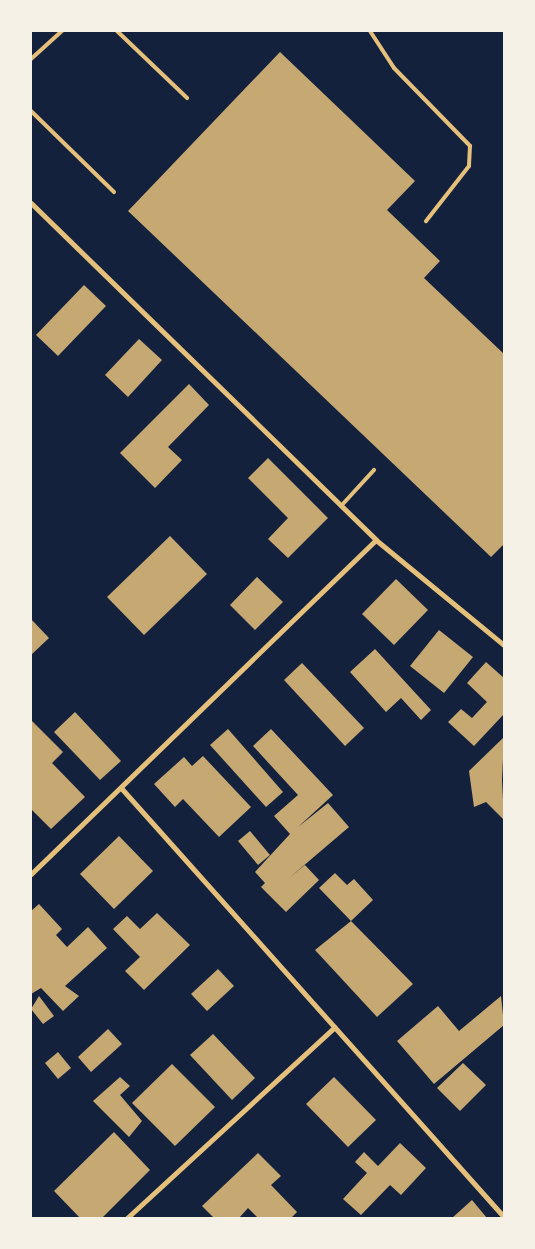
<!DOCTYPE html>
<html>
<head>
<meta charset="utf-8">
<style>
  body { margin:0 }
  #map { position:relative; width:535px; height:1249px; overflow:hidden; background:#14213d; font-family:"Fira Sans Condensed",sans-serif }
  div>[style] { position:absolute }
  .building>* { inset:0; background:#c6a872 }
  .service>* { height:4px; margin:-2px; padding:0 2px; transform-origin:2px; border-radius:2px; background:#e5c07b }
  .minor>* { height:5px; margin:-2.5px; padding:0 2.5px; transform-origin:2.5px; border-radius:2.5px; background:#e5c07b }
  span { translate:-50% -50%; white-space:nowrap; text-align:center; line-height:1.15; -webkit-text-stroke:4px #f6f1e7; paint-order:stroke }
  .frame { position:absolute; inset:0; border:32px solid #f6f1e7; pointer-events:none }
</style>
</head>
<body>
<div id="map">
  <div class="building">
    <i style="clip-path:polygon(280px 52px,415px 181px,387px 210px,440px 261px,424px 278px,504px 354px,504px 544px,491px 557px,128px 211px)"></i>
    <i style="clip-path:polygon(84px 285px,106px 306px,58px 356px,36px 335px)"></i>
    <i style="clip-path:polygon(139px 339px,162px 360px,128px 397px,105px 375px)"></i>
    <i style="clip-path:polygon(189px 384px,209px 405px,168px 447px,182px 460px,155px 488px,120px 453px)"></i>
    <i style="clip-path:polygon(268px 458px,328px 518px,288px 558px,268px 539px,288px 518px,248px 478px)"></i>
    <i style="clip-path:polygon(170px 536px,207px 574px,144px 635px,107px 597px)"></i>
    <i style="clip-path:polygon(257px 577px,283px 602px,255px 630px,230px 605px)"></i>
    <i style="clip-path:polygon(396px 579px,428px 610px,394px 645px,362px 614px)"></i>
    <i style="clip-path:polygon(31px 619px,49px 638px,31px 655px)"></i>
    <i style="clip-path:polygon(439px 630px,473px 657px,444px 693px,410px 666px)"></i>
    <i style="clip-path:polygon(375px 649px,431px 710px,421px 720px,401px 698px,386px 712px,350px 672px)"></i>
    <i style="clip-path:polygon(486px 662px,504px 678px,504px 714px,474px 746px,448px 722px,461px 709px,472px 718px,487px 702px,467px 683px)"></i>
    <i style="clip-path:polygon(302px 663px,364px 728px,345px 746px,284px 680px)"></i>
    <i style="clip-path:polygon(75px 712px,121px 761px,100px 780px,54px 732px)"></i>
    <i style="clip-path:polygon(31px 720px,63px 752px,52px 763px,85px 797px,51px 829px,31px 809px)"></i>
    <i style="clip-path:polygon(228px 729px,283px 792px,266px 807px,210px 745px)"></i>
    <i style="clip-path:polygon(271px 729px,333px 795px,298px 827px,328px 803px,349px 827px,288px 879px,305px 865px,319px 880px,286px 912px,261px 887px,265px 883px,255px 872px,290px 834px,274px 816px,298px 795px,253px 746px)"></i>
    <i style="clip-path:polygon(504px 737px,502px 780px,504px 820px,486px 802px,474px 807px,469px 771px)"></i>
    <i style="clip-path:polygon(203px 756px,251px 807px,219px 837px,183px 799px,175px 807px,154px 784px,184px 757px,192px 766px)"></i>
    <i style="clip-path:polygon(250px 831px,270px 855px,258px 865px,238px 841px)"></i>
    <i style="clip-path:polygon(119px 836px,153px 871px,114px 909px,80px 874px)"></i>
    <i style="clip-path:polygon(335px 873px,347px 885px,354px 879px,373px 900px,351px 921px,319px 888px)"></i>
    <i style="clip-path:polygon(39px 904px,62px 929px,56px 935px,67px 947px,88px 927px,107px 948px,65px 986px,79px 996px,63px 1011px,41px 988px,31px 994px,31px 911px)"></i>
    <i style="clip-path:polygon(157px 913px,190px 945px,144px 990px,125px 971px,140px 957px,113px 929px,127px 916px,140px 929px)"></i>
    <i style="clip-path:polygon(351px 921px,413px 984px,377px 1017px,315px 950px)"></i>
    <i style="clip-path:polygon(218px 969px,234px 986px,207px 1011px,191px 994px)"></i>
    <i style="clip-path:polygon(39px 996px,54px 1016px,43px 1024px,31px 1009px)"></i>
    <i style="clip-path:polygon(501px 996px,504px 1025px,434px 1084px,397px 1041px,438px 1006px,459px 1031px)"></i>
    <i style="clip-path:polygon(108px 1029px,122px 1044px,91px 1072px,78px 1057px)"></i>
    <i style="clip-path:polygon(213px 1034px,255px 1078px,232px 1100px,190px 1055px)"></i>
    <i style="clip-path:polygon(58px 1052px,71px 1068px,58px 1079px,45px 1063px)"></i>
    <i style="clip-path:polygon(463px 1063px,486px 1085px,460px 1111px,437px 1088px)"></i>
    <i style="clip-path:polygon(172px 1064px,215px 1107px,175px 1146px,132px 1103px)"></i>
    <i style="clip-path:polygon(120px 1077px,130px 1086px,120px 1095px,142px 1121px,129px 1137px,93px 1101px)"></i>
    <i style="clip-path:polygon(334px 1077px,376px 1120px,348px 1147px,306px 1104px)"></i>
    <i style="clip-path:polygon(114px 1132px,150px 1170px,102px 1218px,80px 1218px,54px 1191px)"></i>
    <i style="clip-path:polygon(400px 1143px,426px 1168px,401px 1195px,390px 1185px,361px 1215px,343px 1199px,367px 1173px,355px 1162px,364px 1152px,378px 1166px)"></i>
    <i style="clip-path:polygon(258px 1153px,281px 1176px,271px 1185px,297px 1212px,291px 1218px,258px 1218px,248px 1208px,239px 1218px,214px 1218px,202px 1206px)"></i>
    <i style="clip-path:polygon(472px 1200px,487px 1218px,452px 1218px)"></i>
  </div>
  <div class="service">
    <i style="left:117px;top:31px;width:97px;rotate:43.7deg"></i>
    <i style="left:370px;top:31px;width:44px;rotate:57deg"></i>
    <i style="left:394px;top:68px;width:109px;rotate:45.7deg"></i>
    <i style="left:470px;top:146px;width:20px;rotate:93deg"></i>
    <i style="left:469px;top:166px;width:70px;rotate:128deg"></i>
    <i style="left:31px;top:59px;width:42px;rotate:-42.1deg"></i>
    <i style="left:31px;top:111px;width:116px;rotate:44.3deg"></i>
    <i style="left:341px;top:506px;width:49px;rotate:-47.5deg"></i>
  </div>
  <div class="minor">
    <i style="left:31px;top:203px;width:482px;rotate:44.3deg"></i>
    <i style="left:376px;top:540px;width:166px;rotate:39.4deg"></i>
    <i style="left:122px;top:789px;width:574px;rotate:48.25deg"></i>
    <i style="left:31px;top:874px;width:480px;rotate:-44.1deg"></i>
    <i style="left:127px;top:1218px;width:282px;rotate:-42.6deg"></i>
  </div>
  <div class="frame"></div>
</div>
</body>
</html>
